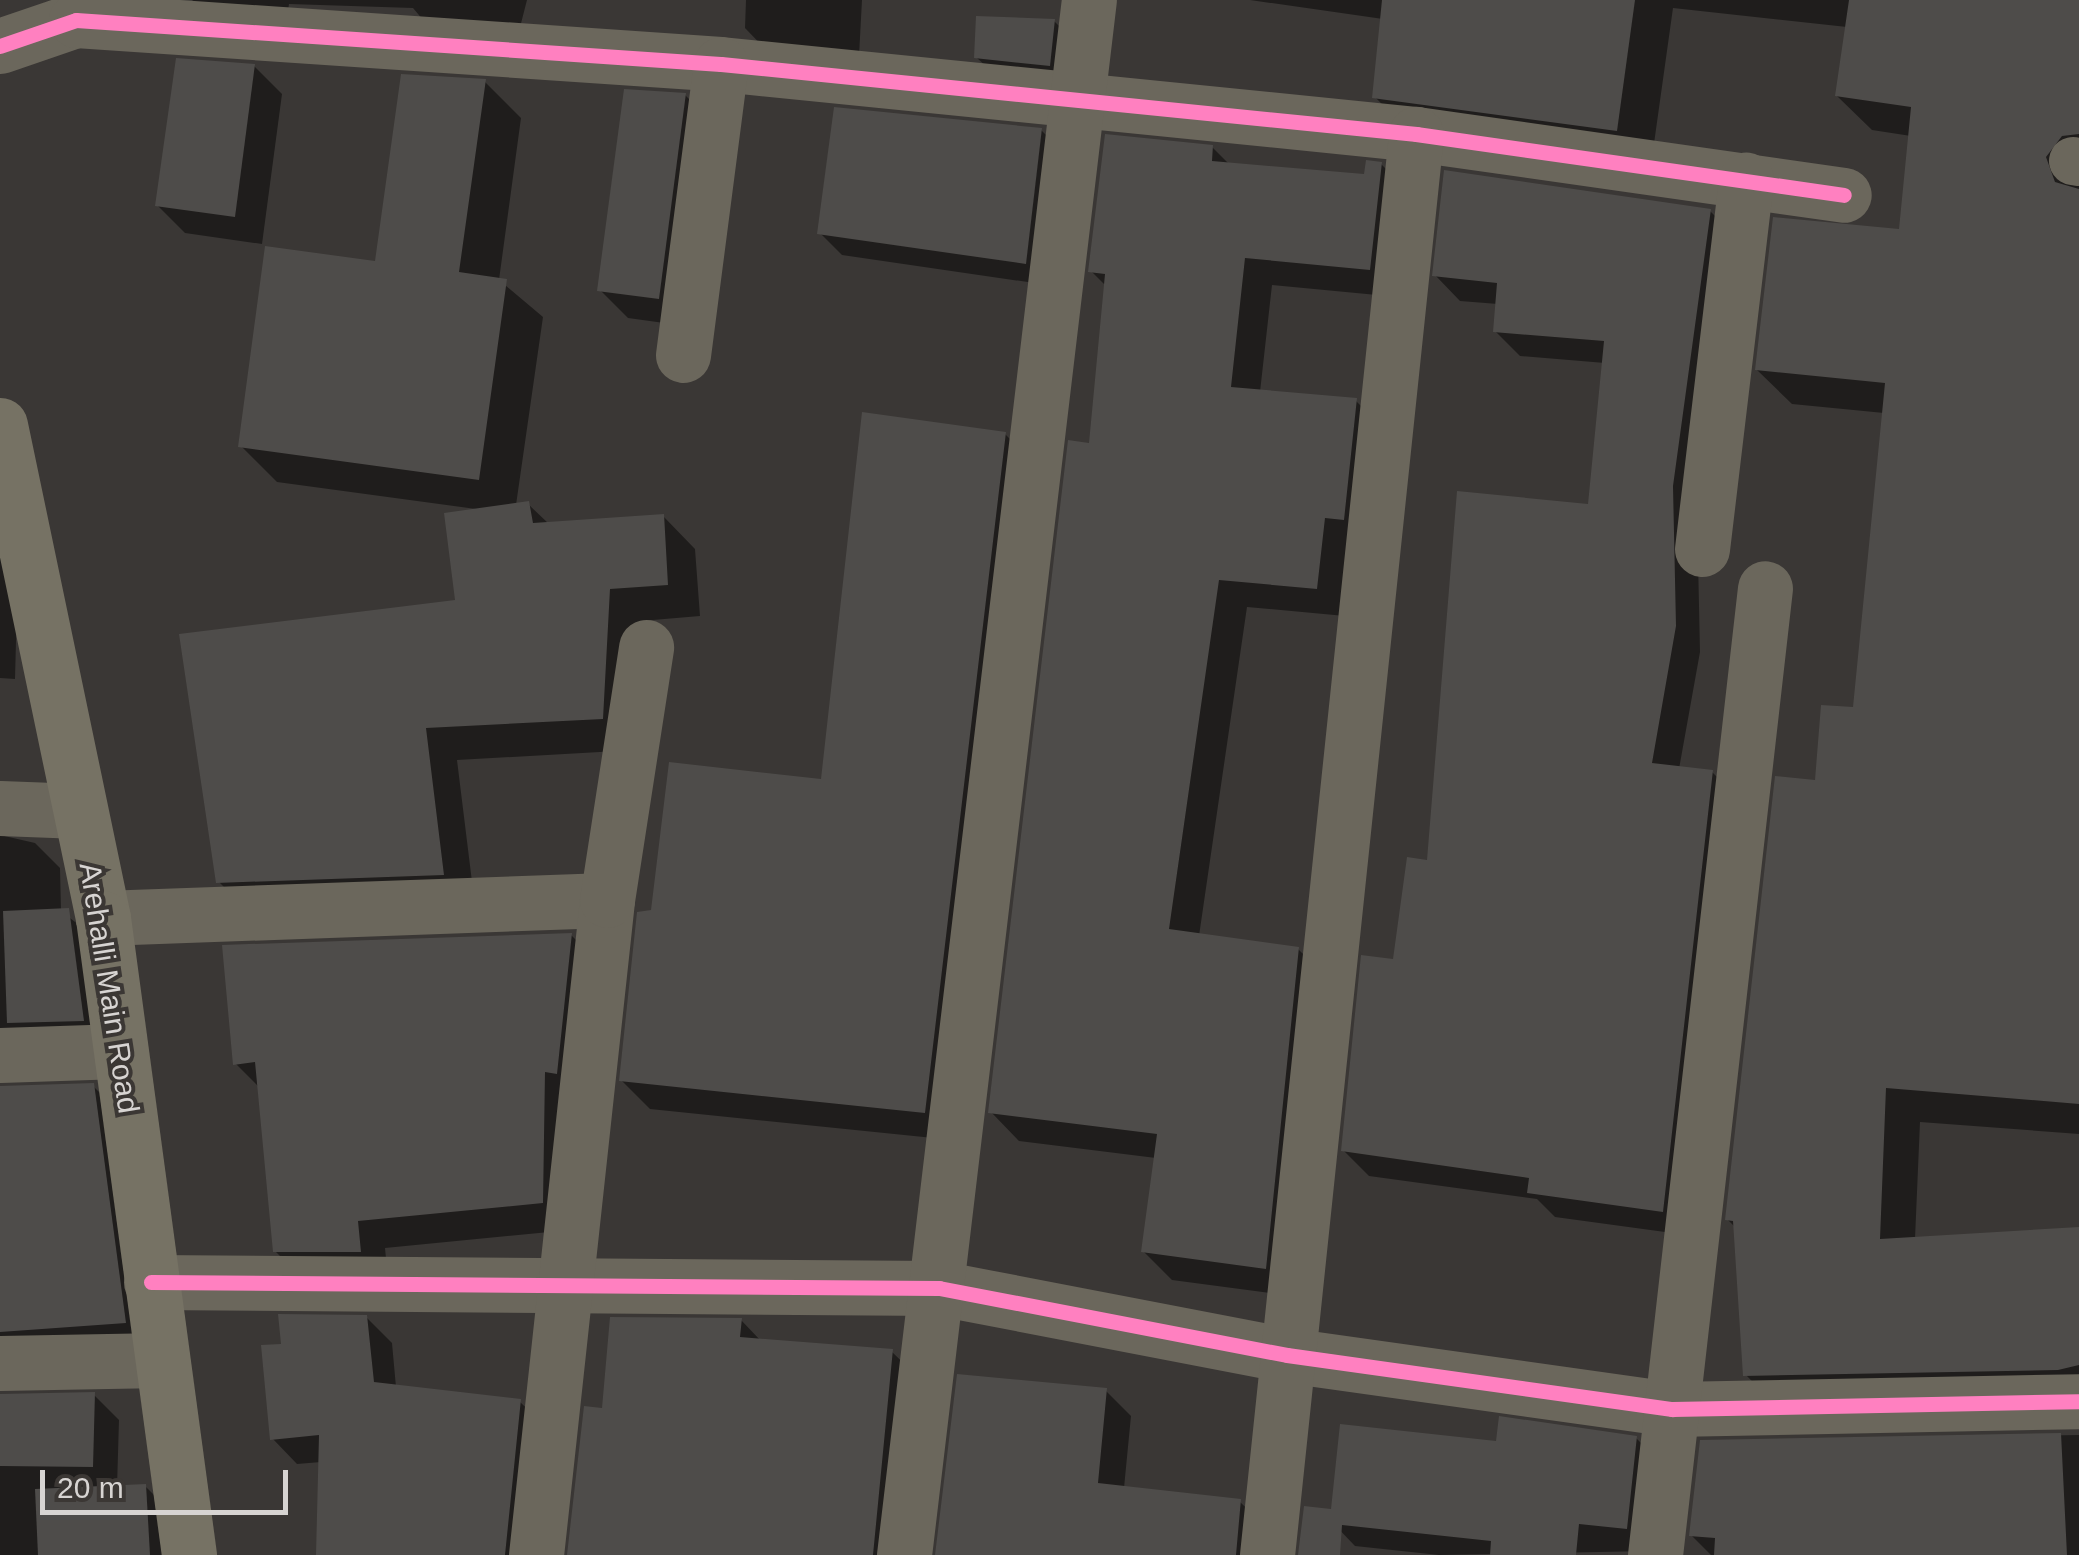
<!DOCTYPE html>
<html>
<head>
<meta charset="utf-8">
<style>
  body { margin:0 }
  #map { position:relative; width:2079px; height:1555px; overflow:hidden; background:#3a3735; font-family:Helvetica,sans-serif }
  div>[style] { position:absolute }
  .shadow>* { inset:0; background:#0007 }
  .building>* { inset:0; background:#4e4c4a }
  .lane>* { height:48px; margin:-24px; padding:0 24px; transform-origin:24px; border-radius:24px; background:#6b675c }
  .street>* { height:55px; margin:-27.5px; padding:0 27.5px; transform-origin:27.5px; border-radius:27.5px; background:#6b675c }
  .secondary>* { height:55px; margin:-27.5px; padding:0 27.5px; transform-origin:27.5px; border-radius:27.5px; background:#767264 }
  .cycleway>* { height:15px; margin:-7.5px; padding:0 7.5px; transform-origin:7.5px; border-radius:7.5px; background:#ff80c0 }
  span { translate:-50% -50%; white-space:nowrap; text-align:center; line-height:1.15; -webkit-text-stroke:8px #3b3734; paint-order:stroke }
  .street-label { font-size:30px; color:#d7d4d2 }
  .scale { position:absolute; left:40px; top:1470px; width:248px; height:45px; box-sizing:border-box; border:5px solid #d7d4d2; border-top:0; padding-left:12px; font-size:30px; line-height:35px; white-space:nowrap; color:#d7d4d2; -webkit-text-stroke:8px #3b3734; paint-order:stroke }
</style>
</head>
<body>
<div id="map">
  <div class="shadow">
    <i style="clip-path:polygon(192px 0,636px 0,527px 0,517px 39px,435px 34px,413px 8px,289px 4px,286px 23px,211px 18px)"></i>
    <i style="clip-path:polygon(746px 0,862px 0,859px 56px,768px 52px,745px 28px)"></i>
    <i style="clip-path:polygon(1250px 0,2079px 0,2079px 1134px,1920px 1122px,1915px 1239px,2079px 1229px,2079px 1404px,1780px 1410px,1746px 1375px,1736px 1228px,1727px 1219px,1818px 783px,1856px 710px,1884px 413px,1792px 404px,1757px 370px,1902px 232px,1911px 136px,1872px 130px,1837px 96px,1847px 27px,1673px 8px,1651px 165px,1409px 132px,1375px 97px,1383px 19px)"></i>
    <i style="clip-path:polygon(1054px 21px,1068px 35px,1063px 79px,991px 71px,976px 57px)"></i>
    <i style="clip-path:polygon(254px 66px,282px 94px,262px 244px,185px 233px,157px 205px)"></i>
    <i style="clip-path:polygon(485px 82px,521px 118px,499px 280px,543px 317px,516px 505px,528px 504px,549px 524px,663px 516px,695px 549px,700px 616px,641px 621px,635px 750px,457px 760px,475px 906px,251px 914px,219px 882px,458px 602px,476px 509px,277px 482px,241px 446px,377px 264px)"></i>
    <i style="clip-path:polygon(685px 95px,713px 123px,686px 326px,628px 318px,600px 290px)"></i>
    <i style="clip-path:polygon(1041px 130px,1064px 153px,1048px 285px,842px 255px,820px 233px)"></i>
    <i style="clip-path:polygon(1212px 147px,1230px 165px,1367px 177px,1381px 164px,1409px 192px,1398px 297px,1272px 285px,1260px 392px,1356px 401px,1384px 429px,1345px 616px,1247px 607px,1199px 936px,1298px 949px,1326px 977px,1293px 1296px,1172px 1280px,1144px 1252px,1156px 1158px,1019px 1141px,991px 1112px,1091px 446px,1107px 287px,1091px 271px)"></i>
    <i style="clip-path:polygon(1710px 211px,1735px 236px,1697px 512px,1700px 652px,1679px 769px,1712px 772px,1737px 797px,1687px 1235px,1555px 1217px,1537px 1199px,1369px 1176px,1343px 1150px,1429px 862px,1590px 507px,1605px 363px,1520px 356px,1495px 331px,1498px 304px,1460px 301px,1435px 275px)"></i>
    <i style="clip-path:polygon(1005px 434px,1034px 463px,953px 1140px,650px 1109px,621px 1080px,824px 782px)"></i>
    <i style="clip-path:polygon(0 516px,18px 566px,15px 679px,0 678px)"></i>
    <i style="clip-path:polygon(0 835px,35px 843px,60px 868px,61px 911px,93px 936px,108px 1045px,0 1069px)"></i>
    <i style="clip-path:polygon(571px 935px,599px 963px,570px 1230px,385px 1248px,388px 1279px,303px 1279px,275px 1251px,260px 1088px,235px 1063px)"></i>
    <i style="clip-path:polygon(93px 1086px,118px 1111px,150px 1347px,0 1370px,0 1089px)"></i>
    <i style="clip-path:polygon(366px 1317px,392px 1343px,396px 1387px,520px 1402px,546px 1427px,532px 1555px,318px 1555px,321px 1462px,297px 1464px,272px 1438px,284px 1346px)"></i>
    <i style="clip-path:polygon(741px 1320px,761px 1341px,892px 1352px,918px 1377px,900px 1555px,570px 1555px,604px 1411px)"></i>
    <i style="clip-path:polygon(1105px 1390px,1131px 1416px,1124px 1488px,1240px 1502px,1266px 1527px,1263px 1555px,938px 1555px)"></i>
    <i style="clip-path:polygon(94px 1395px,119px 1420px,117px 1488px,145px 1486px,170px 1511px,173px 1555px,0 1555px,0 1397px)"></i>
    <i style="clip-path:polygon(2079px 1435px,2079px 1555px,1711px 1555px,1691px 1535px,1702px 1442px)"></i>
    <i style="clip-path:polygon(1636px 1438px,1659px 1461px,1649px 1551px,1439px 1555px,1355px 1546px,1332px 1522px,1498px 1444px)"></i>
  </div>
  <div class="building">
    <i style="clip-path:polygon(1382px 0,1635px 0,1617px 131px,1372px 98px)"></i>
    <i style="clip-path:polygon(1849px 0,2079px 0,2079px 134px,2062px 136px,2046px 157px,2055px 182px,2079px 189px,2079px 1104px,1886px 1088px,1880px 1239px,2079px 1227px,2079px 1365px,2058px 1370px,1743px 1376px,1733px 1221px,1725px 1220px,1775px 776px,1815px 780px,1821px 705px,1853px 707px,1885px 383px,1755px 370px,1773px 217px,1899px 229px,1911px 107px,1835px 96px)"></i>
    <i style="clip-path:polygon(976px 16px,1055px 19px,1050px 66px,974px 58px)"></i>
    <i style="clip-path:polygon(176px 58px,255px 64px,235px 217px,155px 206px)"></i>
    <i style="clip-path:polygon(401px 74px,486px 79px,459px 272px,507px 279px,479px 480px,238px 447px,265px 246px,375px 261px)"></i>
    <i style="clip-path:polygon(624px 89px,686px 93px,659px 299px,597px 291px)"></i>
    <i style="clip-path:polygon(834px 107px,1042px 128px,1026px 264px,817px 234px)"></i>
    <i style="clip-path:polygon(1105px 134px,1213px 145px,1212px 161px,1364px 174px,1366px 160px,1382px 162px,1370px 270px,1245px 258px,1231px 387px,1357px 398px,1344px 520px,1325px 518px,1317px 589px,1219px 580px,1169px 929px,1299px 947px,1266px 1269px,1141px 1252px,1157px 1134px,988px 1113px,1068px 440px,1089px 443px,1105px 274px,1088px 272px)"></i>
    <i style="clip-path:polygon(1444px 170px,1711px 209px,1673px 486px,1676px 626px,1652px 763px,1713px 770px,1663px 1212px,1527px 1193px,1529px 1178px,1341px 1151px,1361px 955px,1393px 959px,1407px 857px,1427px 860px,1457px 491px,1588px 504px,1604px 341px,1493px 332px,1497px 283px,1432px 276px)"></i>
    <i style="clip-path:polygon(862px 412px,1006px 432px,925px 1113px,619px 1081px,637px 912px,651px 910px,669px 762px,821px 779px)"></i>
    <i style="clip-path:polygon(529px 501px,533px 523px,664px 514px,668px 585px,610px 589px,603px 719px,426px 728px,444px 875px,216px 883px,179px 634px,455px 600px,444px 513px)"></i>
    <i style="clip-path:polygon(69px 908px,84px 1021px,7px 1023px,3px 911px)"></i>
    <i style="clip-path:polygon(572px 933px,557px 1074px,545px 1072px,543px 1203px,358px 1221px,361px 1252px,273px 1252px,255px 1062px,233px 1065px,222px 945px)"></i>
    <i style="clip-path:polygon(94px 1083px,126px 1323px,0 1332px,0 1086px)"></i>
    <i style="clip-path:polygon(278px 1314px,367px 1315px,374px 1382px,521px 1399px,505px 1555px,316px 1555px,319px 1435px,270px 1440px,261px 1345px,281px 1344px)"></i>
    <i style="clip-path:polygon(610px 1317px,742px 1318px,740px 1337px,893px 1349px,873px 1555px,567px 1555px,584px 1406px,602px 1408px)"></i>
    <i style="clip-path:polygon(957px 1374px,1107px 1388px,1098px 1483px,1241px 1499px,1236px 1555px,935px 1555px)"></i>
    <i style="clip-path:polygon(95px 1392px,93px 1467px,0 1466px,0 1394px)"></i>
    <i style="clip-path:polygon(1499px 1416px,1637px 1436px,1627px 1529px,1579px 1524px,1576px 1555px,1490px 1555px,1491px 1541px,1342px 1525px,1340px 1555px,1298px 1555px,1304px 1506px,1331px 1509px,1340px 1424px,1496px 1441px)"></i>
    <i style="clip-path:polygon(2061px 1433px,2067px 1555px,1714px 1555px,1715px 1538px,1689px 1536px,1700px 1440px)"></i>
    <i style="clip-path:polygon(146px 1484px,150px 1555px,38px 1555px,35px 1489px)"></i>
  </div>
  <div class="lane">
    <i style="left:2073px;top:161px;width:6px;rotate:9deg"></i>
  </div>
  <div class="street">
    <i style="left:0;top:46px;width:80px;rotate:-18.9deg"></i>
    <i style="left:76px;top:20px;width:646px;rotate:3.9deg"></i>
    <i style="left:721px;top:64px;width:699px;rotate:5.75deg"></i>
    <i style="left:1416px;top:134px;width:432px;rotate:8.1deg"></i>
    <i style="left:683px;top:355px;width:293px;rotate:-82.6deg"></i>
    <i style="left:1702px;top:549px;width:372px;rotate:-83.2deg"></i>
    <i style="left:0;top:808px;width:80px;rotate:2.1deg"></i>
    <i style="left:103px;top:918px;width:504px;rotate:-2.05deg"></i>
    <i style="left:0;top:1055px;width:120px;rotate:-1.9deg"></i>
    <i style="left:151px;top:1282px;width:788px;rotate:0.44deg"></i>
    <i style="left:939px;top:1288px;width:354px;rotate:10.9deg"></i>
    <i style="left:1287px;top:1355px;width:389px;rotate:8deg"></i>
    <i style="left:1672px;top:1409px;width:407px;rotate:-1.1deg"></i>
    <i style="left:0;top:1363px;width:162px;rotate:-1.1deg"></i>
    <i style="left:536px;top:1555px;width:659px;rotate:-83.81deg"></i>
    <i style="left:607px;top:900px;width:256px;rotate:-81.2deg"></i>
    <i style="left:904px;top:1555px;width:1566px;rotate:-83.22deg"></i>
    <i style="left:1267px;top:1555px;width:1429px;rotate:-84.01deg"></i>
    <i style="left:1655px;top:1555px;width:973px;rotate:-83.51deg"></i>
  </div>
  <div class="secondary">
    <i style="left:0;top:425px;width:504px;rotate:78.2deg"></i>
    <i style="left:103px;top:918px;width:643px;rotate:82.31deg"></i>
  </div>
  <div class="cycleway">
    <i style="left:0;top:46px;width:80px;rotate:-18.9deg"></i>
    <i style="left:76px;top:20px;width:646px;rotate:3.9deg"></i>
    <i style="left:721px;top:64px;width:699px;rotate:5.75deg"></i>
    <i style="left:1416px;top:134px;width:432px;rotate:8.1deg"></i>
    <i style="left:151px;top:1282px;width:788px;rotate:0.44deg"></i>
    <i style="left:939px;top:1288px;width:354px;rotate:10.9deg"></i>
    <i style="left:1287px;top:1355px;width:389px;rotate:8deg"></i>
    <i style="left:1672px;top:1409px;width:407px;rotate:-1.1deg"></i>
  </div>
  <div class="street-label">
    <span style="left:109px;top:988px;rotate:81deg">Arehalli Main Road</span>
  </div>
  <div class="scale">20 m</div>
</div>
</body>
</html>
